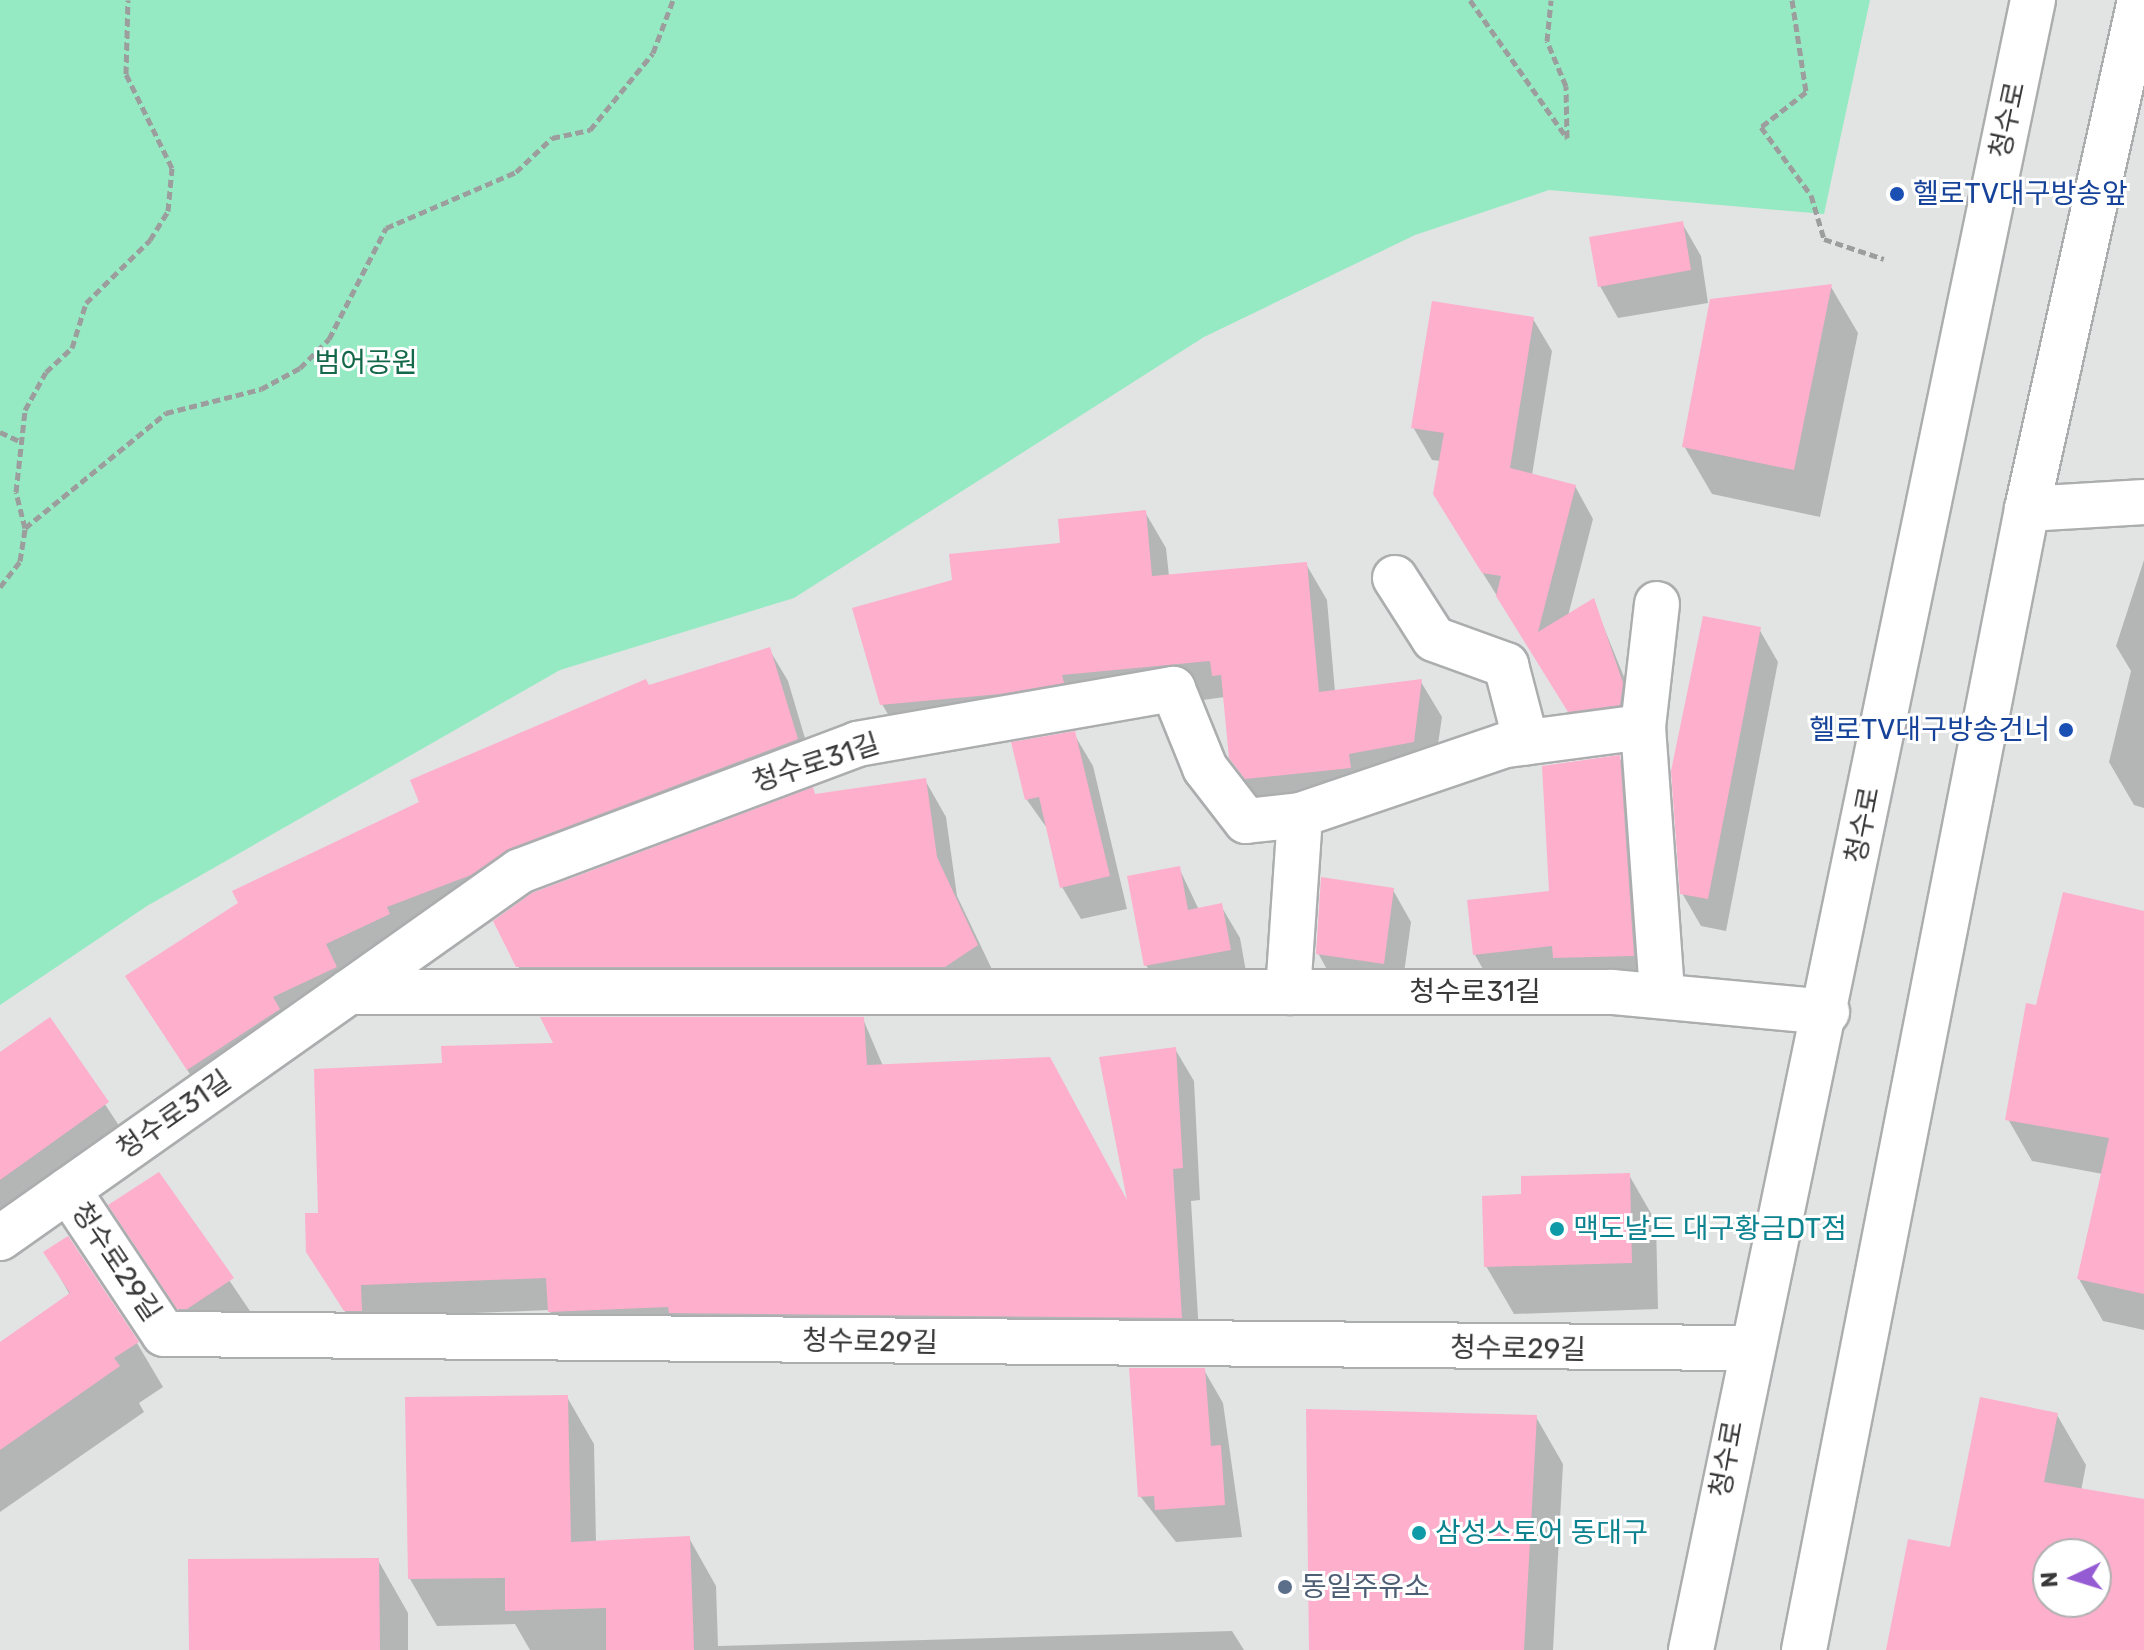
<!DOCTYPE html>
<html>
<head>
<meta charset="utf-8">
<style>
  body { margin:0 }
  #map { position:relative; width:2144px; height:1650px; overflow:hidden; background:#e2e3e3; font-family:Rubik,"Noto Sans KR",sans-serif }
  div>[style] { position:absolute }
  .green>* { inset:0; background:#96eac3 }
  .shadow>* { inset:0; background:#0003 }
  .building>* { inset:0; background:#fdafcc }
  .path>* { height:5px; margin-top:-2.5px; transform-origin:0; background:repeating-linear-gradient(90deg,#9c9d9d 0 8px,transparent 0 12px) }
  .roads { filter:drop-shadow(2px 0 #acadae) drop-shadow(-2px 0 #acadae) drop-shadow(0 2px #acadae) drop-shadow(0 -2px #acadae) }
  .street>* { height:44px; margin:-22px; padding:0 22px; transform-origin:22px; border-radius:22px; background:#fff }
  .secondary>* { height:44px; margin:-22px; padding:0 22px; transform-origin:22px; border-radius:22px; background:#fff }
  .dots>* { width:22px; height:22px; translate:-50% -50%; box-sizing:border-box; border:4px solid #fff; border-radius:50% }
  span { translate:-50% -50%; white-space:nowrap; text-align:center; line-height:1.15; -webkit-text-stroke:6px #fff; paint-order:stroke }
  .street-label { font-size:28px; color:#393939 }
  .transit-label { font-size:28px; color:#164399 }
  .left { translate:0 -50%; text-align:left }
  .right { translate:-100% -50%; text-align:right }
  .park-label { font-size:28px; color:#13684a }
  .culture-label { font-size:28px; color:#0d838f }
  .service-label { font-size:28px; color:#4e5e75 }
  .north { position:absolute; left:2032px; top:1538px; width:80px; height:80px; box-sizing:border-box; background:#fff; border:2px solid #b0b0b0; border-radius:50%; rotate:266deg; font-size:22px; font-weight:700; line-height:32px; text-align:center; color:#393939 }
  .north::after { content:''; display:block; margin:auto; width:28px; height:36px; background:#955bd3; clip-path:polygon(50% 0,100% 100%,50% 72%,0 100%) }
</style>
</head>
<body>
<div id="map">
  <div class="green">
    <i style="clip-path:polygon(0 0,1870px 0,1824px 214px,1549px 190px,1415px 235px,1204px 337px,794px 598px,560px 670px,147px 906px,0 1005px)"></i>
  </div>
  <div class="shadow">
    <i style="clip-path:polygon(1682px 223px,1701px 256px,1708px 303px,1618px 318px,1600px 286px)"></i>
    <i style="clip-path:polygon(1831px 287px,1858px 333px,1820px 517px,1712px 494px,1684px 446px)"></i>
    <i style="clip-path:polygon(1533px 319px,1552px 351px,1532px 475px,1575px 486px,1593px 519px,1568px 616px,1593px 601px,1640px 716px,1589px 743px,1454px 527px,1441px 461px,1432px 460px,1413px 427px)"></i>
    <i style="clip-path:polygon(1145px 512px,1166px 548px,1169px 576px,1306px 564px,1327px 600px,1335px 692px,1421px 682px,1442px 717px,1433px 778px,1267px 814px,1231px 757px,1225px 697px,903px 740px,882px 704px,954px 582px)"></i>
    <i style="clip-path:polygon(2144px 560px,2144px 808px,2134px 805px,2109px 762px,2131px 671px,2116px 646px)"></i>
    <i style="clip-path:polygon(1759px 629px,1778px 662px,1726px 931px,1701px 926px,1682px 893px)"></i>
    <i style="clip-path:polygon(769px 649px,788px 681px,815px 772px,530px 880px,207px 1101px,128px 977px,422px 803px,648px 687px)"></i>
    <i style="clip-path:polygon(1074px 734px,1093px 766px,1127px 909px,1081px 919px,1062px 887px,1049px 831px,1027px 800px)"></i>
    <i style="clip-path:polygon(1619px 757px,1636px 788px,1650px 985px,1492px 985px,1475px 955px,1551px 892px)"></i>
    <i style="clip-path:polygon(925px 780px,946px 817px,957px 896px,998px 982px,539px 1003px,518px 966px,816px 796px)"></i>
    <i style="clip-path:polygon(1179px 868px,1199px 910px,1221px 906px,1240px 938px,1248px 983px,1165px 998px,1146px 965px)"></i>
    <i style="clip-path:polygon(1393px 890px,1411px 922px,1401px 995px,1336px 986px,1318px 953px)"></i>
    <i style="clip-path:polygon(2144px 913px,2144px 1330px,2103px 1321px,2079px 1279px,2103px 1174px,2032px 1161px,2008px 1119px,2038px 1007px)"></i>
    <i style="clip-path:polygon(49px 1019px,135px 1150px,0 1228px,0 1054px)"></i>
    <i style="clip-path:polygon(863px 1019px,883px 1066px,1129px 1206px,1175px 1049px,1194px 1081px,1200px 1200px,1191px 1201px,1200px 1350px,568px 1344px,549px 1310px,379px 1317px,364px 1342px,308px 1252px,320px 1215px,444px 1065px,556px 1045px)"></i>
    <i style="clip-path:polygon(158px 1175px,250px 1311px,198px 1340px,111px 1206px)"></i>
    <i style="clip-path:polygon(1629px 1175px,1656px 1222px,1658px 1309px,1514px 1314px,1486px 1266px,1524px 1196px)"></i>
    <i style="clip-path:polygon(46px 1253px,137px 1343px,163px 1387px,139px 1403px,144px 1412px,0 1512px,0 1344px,70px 1295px)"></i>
    <i style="clip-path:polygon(1204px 1370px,1223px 1403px,1242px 1537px,1176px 1542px,1140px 1496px)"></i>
    <i style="clip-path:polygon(567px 1397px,594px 1444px,596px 1542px,689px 1538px,716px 1586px,718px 1646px,1232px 1631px,1244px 1650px,530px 1650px,515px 1624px,437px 1626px,410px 1579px)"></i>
    <i style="clip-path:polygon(evenodd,2057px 1415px,2086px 1465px,2081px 1491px,2144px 1501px,2144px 1650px,1892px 1650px,1951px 1549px,2057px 1415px,2048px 1554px,2096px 1554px,2096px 1602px,2048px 1602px,2048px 1554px)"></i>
    <i style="clip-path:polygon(1536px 1417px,1563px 1464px,1553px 1650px,1311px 1650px)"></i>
    <i style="clip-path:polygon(378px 1560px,408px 1613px,408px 1650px,191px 1650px)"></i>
  </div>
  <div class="building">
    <i style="clip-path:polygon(1683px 221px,1691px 270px,1598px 287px,1589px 237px)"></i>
    <i style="clip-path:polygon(1832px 284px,1794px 470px,1682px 447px,1710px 299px)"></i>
    <i style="clip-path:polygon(1432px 301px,1534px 317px,1510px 468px,1576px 485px,1538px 632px,1594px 598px,1623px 683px,1620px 705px,1568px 712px,1496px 596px,1501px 576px,1482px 573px,1433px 494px,1444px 433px,1411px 428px)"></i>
    <i style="clip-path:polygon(1146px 510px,1152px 576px,1307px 562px,1319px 692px,1422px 679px,1414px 742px,1349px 754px,1351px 768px,1245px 779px,1229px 758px,1221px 675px,1212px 676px,1210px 661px,1062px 675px,1064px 683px,1000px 694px,880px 705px,852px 608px,952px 580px,949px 554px,1060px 543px,1058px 519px)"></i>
    <i style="clip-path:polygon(1703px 616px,1761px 627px,1708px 899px,1680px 894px,1671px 771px)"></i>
    <i style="clip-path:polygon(770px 647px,798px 739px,511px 848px,471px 875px,387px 907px,390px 914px,326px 944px,337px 967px,273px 997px,280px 1009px,187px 1070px,125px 976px,238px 903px,232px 891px,419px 802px,410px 780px,646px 679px,649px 685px)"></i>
    <i style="clip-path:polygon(1075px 731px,1110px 876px,1060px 888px,1039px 797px,1025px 800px,1011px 742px)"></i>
    <i style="clip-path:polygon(1620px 755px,1634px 956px,1553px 958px,1552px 946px,1473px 955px,1467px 900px,1549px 891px,1542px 766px)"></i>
    <i style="clip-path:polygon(926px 778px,937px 857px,978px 945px,945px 967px,516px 967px,493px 921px,532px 893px,813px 787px,815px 794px)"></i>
    <i style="clip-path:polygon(1180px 866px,1188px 910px,1222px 903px,1231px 950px,1144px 966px,1127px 876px)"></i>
    <i style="clip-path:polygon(1321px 877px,1394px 888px,1384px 964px,1316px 954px)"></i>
    <i style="clip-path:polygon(2063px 892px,2144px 911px,2144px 1294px,2077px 1279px,2109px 1138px,2005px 1120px,2026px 1003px,2036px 1005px)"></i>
    <i style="clip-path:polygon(50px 1017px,109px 1102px,0 1180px,0 1052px)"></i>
    <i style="clip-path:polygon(540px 1017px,864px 1017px,867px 1065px,1050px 1057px,1127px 1200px,1099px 1057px,1176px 1047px,1183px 1168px,1173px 1169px,1182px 1318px,669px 1313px,668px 1307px,548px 1312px,546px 1278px,361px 1285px,362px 1311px,344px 1311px,306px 1252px,305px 1213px,318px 1213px,314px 1069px,442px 1063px,441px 1046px,553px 1043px)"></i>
    <i style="clip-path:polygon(159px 1172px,234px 1278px,187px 1309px,177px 1309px,108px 1205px)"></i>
    <i style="clip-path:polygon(1630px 1173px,1632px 1263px,1484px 1267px,1482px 1196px,1521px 1194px,1521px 1176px)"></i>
    <i style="clip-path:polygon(68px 1236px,139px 1342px,114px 1358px,120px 1366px,0 1450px,0 1342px,70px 1293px,43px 1252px)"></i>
    <i style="clip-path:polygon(1129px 1368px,1205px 1368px,1211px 1446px,1221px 1445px,1225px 1505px,1155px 1510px,1154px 1496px,1138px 1497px)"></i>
    <i style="clip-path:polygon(568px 1395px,571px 1542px,690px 1536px,694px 1650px,606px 1650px,606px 1608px,505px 1611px,505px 1578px,408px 1579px,405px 1397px)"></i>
    <i style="clip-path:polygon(evenodd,1980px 1397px,2058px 1413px,2044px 1482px,2144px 1499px,2144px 1650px,1886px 1650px,1908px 1539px,1950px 1547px,1980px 1397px,2048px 1554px,2096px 1554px,2096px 1602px,2048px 1602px,2048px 1554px)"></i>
    <i style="clip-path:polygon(1306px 1409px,1537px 1415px,1524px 1650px,1309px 1650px)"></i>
    <i style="clip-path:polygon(379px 1558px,380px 1650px,189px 1650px,188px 1559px)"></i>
  </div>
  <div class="path">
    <i style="left:1470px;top:0;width:169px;rotate:54.9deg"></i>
    <i style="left:1567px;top:138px;width:52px;rotate:-91.1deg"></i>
    <i style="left:1566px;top:86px;width:49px;rotate:-112.9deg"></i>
    <i style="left:1547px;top:41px;width:41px;rotate:-84.4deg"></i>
    <i style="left:1792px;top:0;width:93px;rotate:81.3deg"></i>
    <i style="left:1806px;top:92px;width:57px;rotate:142.1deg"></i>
    <i style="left:1761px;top:127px;width:84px;rotate:53.7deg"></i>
    <i style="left:1811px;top:195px;width:46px;rotate:73.5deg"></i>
    <i style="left:1824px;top:239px;width:63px;rotate:18.4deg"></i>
    <i style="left:0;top:432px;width:23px;rotate:25deg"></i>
    <i style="left:25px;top:528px;width:182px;rotate:-39.2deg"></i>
    <i style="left:166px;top:413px;width:98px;rotate:-14.2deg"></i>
    <i style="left:261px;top:389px;width:44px;rotate:-28.3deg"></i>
    <i style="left:300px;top:368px;width:41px;rotate:-45deg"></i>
    <i style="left:329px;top:339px;width:125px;rotate:-62.8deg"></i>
    <i style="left:386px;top:228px;width:142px;rotate:-23.3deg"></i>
    <i style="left:516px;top:172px;width:50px;rotate:-43.4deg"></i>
    <i style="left:552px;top:138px;width:39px;rotate:-12deg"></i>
    <i style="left:590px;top:130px;width:99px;rotate:-50.7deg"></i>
    <i style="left:653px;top:53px;width:57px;rotate:-69.3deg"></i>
    <i style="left:0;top:587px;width:33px;rotate:-52deg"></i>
    <i style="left:20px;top:561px;width:33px;rotate:-81deg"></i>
    <i style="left:25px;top:528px;width:37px;rotate:-104deg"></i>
    <i style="left:16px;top:492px;width:82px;rotate:-83.7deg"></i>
    <i style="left:25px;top:410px;width:43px;rotate:-61.1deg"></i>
    <i style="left:46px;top:372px;width:35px;rotate:-43deg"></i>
    <i style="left:72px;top:348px;width:47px;rotate:-72.7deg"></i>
    <i style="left:86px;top:303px;width:90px;rotate:-44.5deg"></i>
    <i style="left:150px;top:240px;width:34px;rotate:-58deg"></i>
    <i style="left:168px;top:211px;width:43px;rotate:-84.7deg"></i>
    <i style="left:172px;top:168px;width:105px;rotate:-116.1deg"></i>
    <i style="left:126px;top:74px;width:74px;rotate:-88.5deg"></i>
  </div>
  <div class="roads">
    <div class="street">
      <i style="left:2027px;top:509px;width:117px;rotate:-3.4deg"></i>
      <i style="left:1395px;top:578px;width:72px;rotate:57.4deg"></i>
      <i style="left:1434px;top:639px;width:77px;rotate:19.9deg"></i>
      <i style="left:1506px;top:665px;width:80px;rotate:75.4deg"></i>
      <i style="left:1657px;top:604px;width:124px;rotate:96.5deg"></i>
      <i style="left:1643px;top:727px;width:269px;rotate:85.9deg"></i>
      <i style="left:349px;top:992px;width:209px;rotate:-35.3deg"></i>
      <i style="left:520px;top:871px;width:360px;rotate:-20.6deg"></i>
      <i style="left:857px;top:744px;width:321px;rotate:-9.9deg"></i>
      <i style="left:1173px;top:689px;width:85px;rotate:67.9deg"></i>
      <i style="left:1205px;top:768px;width:67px;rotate:52.3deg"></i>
      <i style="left:1246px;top:821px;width:54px;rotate:-6.3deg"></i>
      <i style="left:1300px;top:815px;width:218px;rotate:-18.8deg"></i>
      <i style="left:1506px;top:745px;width:138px;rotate:-7.5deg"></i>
      <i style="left:1288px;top:992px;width:177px;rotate:-86.1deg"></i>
      <i style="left:68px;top:1190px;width:173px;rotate:56.3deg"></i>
      <i style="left:164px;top:1334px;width:1584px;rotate:0.51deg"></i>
      <i style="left:0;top:1238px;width:427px;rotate:-35.2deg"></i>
      <i style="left:349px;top:992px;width:1263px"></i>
      <i style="left:1612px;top:992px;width:216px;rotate:5.3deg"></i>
    </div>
    <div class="secondary">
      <i style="left:1691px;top:1650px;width:1685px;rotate:-78.29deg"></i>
      <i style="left:1804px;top:1650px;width:1163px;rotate:-78.94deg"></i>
      <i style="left:2027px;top:509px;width:521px;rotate:-77.48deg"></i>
    </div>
  </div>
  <div class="dots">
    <i style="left:1897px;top:194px;background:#1a4fb4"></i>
    <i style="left:2066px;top:730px;background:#1a4fb4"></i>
    <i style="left:1557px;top:1229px;background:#0f9aa8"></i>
    <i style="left:1419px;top:1533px;background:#0f9aa8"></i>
    <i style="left:1285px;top:1587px;background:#5c6f8a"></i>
  </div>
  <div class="street-label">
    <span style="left:2008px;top:120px;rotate:-78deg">청수로</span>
    <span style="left:816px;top:763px;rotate:-18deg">청수로31길</span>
    <span style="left:1863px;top:825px;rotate:-79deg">청수로</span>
    <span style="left:1475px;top:992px">청수로31길</span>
    <span style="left:174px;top:1115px;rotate:-35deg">청수로31길</span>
    <span style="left:116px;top:1262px;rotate:56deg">청수로29길</span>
    <span style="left:870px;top:1342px;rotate:1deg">청수로29길</span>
    <span style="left:1518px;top:1349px;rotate:1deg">청수로29길</span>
    <span style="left:1727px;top:1459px;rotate:-80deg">청수로</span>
  </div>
  <div class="transit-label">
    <span class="left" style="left:1913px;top:194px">헬로TV대구방송앞</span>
    <span class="right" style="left:2050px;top:730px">헬로TV대구방송건너</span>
  </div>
  <div class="park-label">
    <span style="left:366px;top:363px">범어공원</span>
  </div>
  <div class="culture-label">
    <span class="left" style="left:1573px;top:1229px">맥도날드 대구황금DT점</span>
    <span class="left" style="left:1435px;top:1533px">삼성스토어 동대구</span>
  </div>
  <div class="service-label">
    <span class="left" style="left:1301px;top:1587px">동일주유소</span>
  </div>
  <div class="north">N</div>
</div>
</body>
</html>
